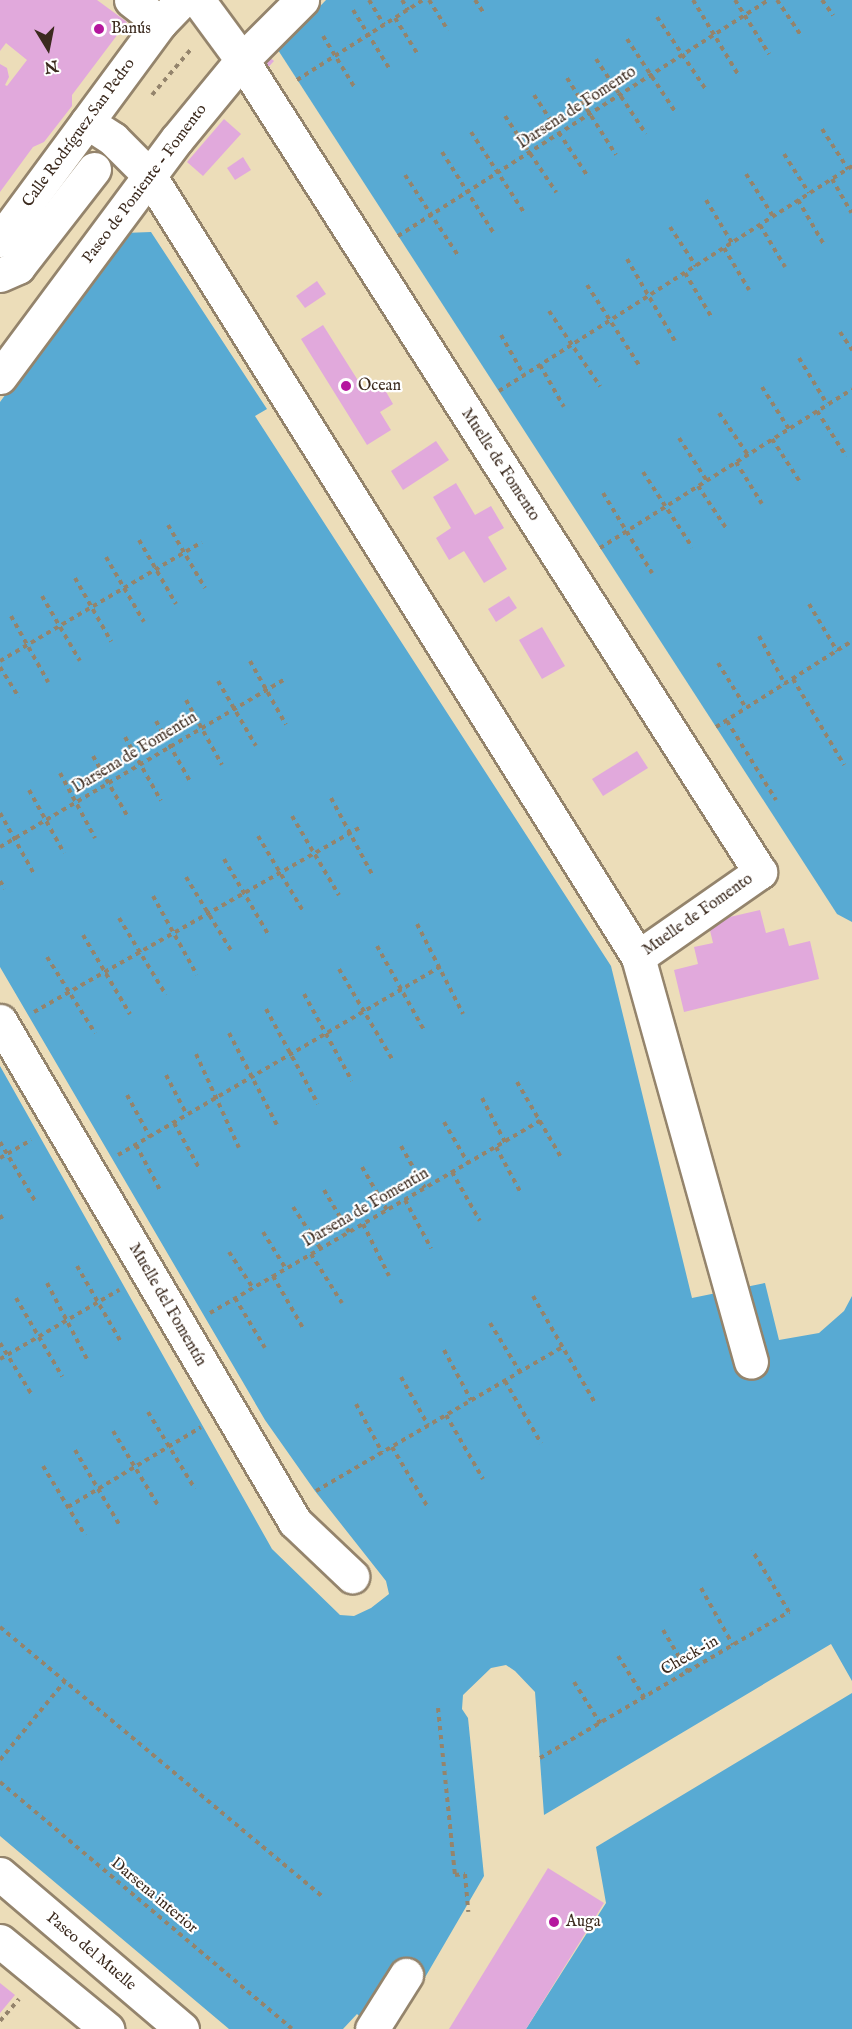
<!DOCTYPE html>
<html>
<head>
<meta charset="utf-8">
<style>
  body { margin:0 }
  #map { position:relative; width:852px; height:2029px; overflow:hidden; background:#ecddb9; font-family:"IM FELL English",serif }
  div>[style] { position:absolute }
  .water>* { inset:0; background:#58aad3 }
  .building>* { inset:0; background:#e1a9dc }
  .path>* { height:4px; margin-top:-2px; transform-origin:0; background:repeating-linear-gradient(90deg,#94846c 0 4.5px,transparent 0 9px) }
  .roads { filter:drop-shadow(2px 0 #94846c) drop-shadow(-2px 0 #94846c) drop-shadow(0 2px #94846c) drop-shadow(0 -2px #94846c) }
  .minor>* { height:33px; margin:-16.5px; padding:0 16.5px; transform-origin:16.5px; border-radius:16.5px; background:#fff }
  .major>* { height:33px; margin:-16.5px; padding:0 16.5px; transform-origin:16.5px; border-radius:16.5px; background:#fff }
  .dots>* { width:16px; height:16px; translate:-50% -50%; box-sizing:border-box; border:3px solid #fff; border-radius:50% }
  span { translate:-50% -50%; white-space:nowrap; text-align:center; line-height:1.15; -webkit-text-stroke:4.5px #fff; paint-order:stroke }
  .poi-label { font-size:16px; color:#3b2a1e }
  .left { translate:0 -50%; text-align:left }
  .street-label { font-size:16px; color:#3b2a1e }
  .north { position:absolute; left:18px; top:18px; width:60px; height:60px; -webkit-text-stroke:4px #fff; paint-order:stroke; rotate:170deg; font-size:16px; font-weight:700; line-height:24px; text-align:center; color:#3b2a1e }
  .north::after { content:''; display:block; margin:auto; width:21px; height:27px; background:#3b2a1e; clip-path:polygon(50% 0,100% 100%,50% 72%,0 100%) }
</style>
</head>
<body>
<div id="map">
  <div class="water">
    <i style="clip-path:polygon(326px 0,852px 0,852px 922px,837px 914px,278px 50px)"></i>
    <i style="clip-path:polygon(151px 232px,267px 409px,255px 416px,611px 966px,692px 1298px,765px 1283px,779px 1340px,819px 1333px,844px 1311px,852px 1296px,852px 1681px,831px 1644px,544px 1815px,535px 1692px,515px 1671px,506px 1665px,491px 1668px,463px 1695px,462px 1709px,468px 1718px,484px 1876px,395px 2029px,373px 2029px,357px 2014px,343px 2029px,229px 2029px,0 1836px,0 1066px,272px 1549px,340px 1615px,354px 1616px,371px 1608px,389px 1594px,386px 1581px,315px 1491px,265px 1420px,0 967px,0 402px,124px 233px)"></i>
    <i style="clip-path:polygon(852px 1693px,852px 2029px,526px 2029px,606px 1903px,596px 1847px)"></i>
  </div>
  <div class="building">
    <i style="clip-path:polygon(0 0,97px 0,127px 22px,72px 95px,72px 106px,44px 142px,33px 147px,0 192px,0 64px,7px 68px,9px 77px,5px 85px,7px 86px,27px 60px,6px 43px,0 51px)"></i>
    <i style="clip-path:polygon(264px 53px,274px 61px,261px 75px)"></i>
    <i style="clip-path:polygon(224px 119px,241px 134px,203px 176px,187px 162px)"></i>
    <i style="clip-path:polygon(243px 157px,251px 170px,235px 180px,227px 168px)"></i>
    <i style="clip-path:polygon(317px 281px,326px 294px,305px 308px,296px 296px)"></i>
    <i style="clip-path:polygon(323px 325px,364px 390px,380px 381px,393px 404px,380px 412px,391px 430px,367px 445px,301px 339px)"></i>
    <i style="clip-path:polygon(436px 441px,449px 460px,403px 490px,391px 471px)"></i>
    <i style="clip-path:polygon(456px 483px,475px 515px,491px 506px,504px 528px,488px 537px,507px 569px,484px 583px,464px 551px,449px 560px,436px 538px,451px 528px,433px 497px)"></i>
    <i style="clip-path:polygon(509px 596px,517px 608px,496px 622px,488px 609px)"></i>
    <i style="clip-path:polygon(542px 627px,565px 666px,542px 679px,519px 640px)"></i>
    <i style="clip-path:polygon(637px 751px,648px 768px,603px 796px,592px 779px)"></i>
    <i style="clip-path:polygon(760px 910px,766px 933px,784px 928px,789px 946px,810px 941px,819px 979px,684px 1012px,674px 970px,698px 964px,694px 947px,713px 943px,708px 922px)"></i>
    <i style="clip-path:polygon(548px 1868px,604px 1903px,526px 2029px,449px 2029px)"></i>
    <i style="clip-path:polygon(0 1983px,15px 1995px,0 2013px)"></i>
  </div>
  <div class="path">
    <i style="left:369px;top:0;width:29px;rotate:59deg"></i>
    <i style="left:402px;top:0;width:12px;rotate:59deg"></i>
    <i style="left:429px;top:0;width:36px;rotate:58deg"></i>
    <i style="left:475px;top:0;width:14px;rotate:56deg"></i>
    <i style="left:693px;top:0;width:89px;rotate:58.8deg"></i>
    <i style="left:735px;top:0;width:64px;rotate:57.8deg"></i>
    <i style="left:777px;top:0;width:41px;rotate:55.9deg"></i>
    <i style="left:822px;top:0;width:19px;rotate:54deg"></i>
    <i style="left:353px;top:10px;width:68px;rotate:58.2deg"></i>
    <i style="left:657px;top:17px;width:89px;rotate:56deg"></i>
    <i style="left:395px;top:18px;width:41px;rotate:57.8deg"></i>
    <i style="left:323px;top:36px;width:61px;rotate:58.4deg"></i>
    <i style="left:627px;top:39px;width:89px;rotate:56.5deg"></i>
    <i style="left:596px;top:59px;width:90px;rotate:56.3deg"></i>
    <i style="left:567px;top:78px;width:91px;rotate:57.5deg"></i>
    <i style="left:297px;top:80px;width:149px;rotate:-32.4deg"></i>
    <i style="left:152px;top:95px;width:62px;rotate:-49.6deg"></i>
    <i style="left:534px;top:95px;width:96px;rotate:56.5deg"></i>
    <i style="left:505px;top:116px;width:92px;rotate:56.1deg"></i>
    <i style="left:822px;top:129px;width:48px;rotate:57deg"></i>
    <i style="left:471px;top:132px;width:98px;rotate:56.6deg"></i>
    <i style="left:442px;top:152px;width:95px;rotate:57.5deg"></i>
    <i style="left:784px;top:154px;width:46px;rotate:57.3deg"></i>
    <i style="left:746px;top:174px;width:50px;rotate:57.3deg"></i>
    <i style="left:405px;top:175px;width:98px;rotate:56.6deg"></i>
    <i style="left:832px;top:179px;width:39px;rotate:60deg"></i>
    <i style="left:706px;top:200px;width:50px;rotate:58.8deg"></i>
    <i style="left:798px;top:200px;width:50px;rotate:59.8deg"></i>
    <i style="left:760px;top:225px;width:49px;rotate:59.2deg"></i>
    <i style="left:670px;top:227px;width:47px;rotate:56.3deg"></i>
    <i style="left:398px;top:236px;width:439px;rotate:-32.5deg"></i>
    <i style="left:724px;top:248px;width:49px;rotate:59.2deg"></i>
    <i style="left:627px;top:259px;width:95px;rotate:59.7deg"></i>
    <i style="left:685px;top:273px;width:52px;rotate:59deg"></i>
    <i style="left:587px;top:285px;width:95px;rotate:57deg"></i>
    <i style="left:549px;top:311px;width:91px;rotate:55.8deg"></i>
    <i style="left:840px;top:332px;width:22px;rotate:56deg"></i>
    <i style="left:501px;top:335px;width:46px;rotate:60.1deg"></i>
    <i style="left:799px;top:358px;width:54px;rotate:58.7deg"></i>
    <i style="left:540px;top:365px;width:48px;rotate:60.3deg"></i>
    <i style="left:762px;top:387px;width:50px;rotate:57.3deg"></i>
    <i style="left:499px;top:391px;width:419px;rotate:-32.5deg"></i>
    <i style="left:817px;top:411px;width:54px;rotate:57.2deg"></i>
    <i style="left:719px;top:413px;width:51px;rotate:55.4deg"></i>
    <i style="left:679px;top:438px;width:51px;rotate:56.9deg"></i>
    <i style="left:772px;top:439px;width:51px;rotate:56.9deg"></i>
    <i style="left:736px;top:462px;width:49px;rotate:58.2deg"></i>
    <i style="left:643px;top:472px;width:90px;rotate:56.8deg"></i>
    <i style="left:698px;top:486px;width:50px;rotate:56.3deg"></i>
    <i style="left:603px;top:493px;width:94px;rotate:58.5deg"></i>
    <i style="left:168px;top:525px;width:73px;rotate:59.6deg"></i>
    <i style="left:139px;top:540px;width:74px;rotate:60deg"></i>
    <i style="left:600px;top:548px;width:298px;rotate:-32.2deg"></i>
    <i style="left:106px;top:557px;width:75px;rotate:59.7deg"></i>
    <i style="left:75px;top:578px;width:73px;rotate:60.3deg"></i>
    <i style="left:42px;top:596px;width:75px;rotate:59.7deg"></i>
    <i style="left:809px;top:604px;width:55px;rotate:59.2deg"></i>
    <i style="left:11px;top:616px;width:76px;rotate:60.7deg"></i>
    <i style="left:759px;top:636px;width:55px;rotate:61.6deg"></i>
    <i style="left:0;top:661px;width:234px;rotate:-30.5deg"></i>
    <i style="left:250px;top:661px;width:73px;rotate:60.6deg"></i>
    <i style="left:718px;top:663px;width:53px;rotate:58.1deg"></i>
    <i style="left:0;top:667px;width:36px;rotate:58deg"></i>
    <i style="left:793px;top:679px;width:100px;rotate:59.3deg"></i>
    <i style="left:218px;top:681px;width:75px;rotate:59.7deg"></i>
    <i style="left:186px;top:700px;width:74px;rotate:61deg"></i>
    <i style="left:156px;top:721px;width:71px;rotate:60.6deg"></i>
    <i style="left:727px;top:721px;width:93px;rotate:58.2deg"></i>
    <i style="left:716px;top:727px;width:161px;rotate:-32.3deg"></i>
    <i style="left:125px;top:737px;width:73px;rotate:60.6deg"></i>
    <i style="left:93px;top:756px;width:70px;rotate:60.2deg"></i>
    <i style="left:60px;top:773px;width:74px;rotate:61.7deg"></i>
    <i style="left:29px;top:790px;width:72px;rotate:60.9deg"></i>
    <i style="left:331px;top:798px;width:89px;rotate:61.7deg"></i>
    <i style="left:0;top:813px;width:68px;rotate:60.8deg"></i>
    <i style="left:292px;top:816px;width:92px;rotate:59.3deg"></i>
    <i style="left:258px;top:836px;width:87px;rotate:59deg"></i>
    <i style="left:0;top:847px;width:329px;rotate:-30.5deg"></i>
    <i style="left:224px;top:859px;width:87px;rotate:59.6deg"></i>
    <i style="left:186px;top:877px;width:88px;rotate:58.5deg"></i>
    <i style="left:0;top:881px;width:9px;rotate:58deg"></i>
    <i style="left:153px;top:896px;width:90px;rotate:60.9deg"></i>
    <i style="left:119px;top:918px;width:90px;rotate:58.6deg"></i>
    <i style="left:417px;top:924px;width:101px;rotate:62.9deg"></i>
    <i style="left:83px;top:935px;width:92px;rotate:59.3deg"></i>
    <i style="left:377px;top:946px;width:98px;rotate:60.8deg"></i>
    <i style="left:47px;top:957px;width:90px;rotate:57.7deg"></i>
    <i style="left:339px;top:969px;width:104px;rotate:59.5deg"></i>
    <i style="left:304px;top:994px;width:99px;rotate:61.1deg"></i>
    <i style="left:266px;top:1009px;width:108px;rotate:61.3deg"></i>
    <i style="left:34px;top:1012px;width:376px;rotate:-29.5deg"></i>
    <i style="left:229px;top:1033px;width:106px;rotate:62.5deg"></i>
    <i style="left:196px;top:1054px;width:103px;rotate:65.4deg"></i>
    <i style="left:166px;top:1075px;width:45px;rotate:62.3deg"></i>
    <i style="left:517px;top:1082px;width:89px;rotate:59.7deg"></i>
    <i style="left:127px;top:1095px;width:48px;rotate:61.3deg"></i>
    <i style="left:482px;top:1098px;width:50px;rotate:62.4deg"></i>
    <i style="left:444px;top:1122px;width:48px;rotate:59.7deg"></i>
    <i style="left:174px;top:1123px;width:51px;rotate:60.9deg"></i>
    <i style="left:0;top:1142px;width:69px;rotate:59.3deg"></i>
    <i style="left:136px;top:1145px;width:51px;rotate:61.9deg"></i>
    <i style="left:401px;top:1146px;width:48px;rotate:60.3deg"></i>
    <i style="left:496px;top:1147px;width:52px;rotate:61.5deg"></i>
    <i style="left:118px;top:1155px;width:374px;rotate:-30.3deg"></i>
    <i style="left:0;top:1158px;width:36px;rotate:-30deg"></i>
    <i style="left:362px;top:1167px;width:50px;rotate:59.8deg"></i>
    <i style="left:452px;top:1172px;width:56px;rotate:60.3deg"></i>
    <i style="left:324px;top:1190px;width:49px;rotate:59.2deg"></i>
    <i style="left:405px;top:1200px;width:55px;rotate:61.6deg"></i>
    <i style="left:293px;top:1207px;width:50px;rotate:56.3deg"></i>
    <i style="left:0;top:1215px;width:6px;rotate:59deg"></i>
    <i style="left:363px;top:1224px;width:58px;rotate:63.4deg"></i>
    <i style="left:263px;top:1232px;width:44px;rotate:58.1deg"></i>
    <i style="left:229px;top:1252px;width:43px;rotate:56.3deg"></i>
    <i style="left:311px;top:1254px;width:58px;rotate:57.7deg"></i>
    <i style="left:77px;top:1266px;width:88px;rotate:59.9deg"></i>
    <i style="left:273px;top:1276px;width:60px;rotate:60deg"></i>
    <i style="left:47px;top:1283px;width:88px;rotate:62.3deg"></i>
    <i style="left:533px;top:1296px;width:124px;rotate:59.9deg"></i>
    <i style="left:16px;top:1298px;width:91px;rotate:59.5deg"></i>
    <i style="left:235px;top:1298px;width:58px;rotate:59deg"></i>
    <i style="left:210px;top:1313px;width:382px;rotate:-30.2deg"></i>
    <i style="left:490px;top:1323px;width:57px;rotate:58.5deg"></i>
    <i style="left:0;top:1343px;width:61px;rotate:58.4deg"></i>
    <i style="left:444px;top:1350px;width:57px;rotate:61.6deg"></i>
    <i style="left:0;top:1359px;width:138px;rotate:-30.1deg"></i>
    <i style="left:401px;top:1377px;width:55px;rotate:60.6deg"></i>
    <i style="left:505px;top:1381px;width:72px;rotate:59.9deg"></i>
    <i style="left:356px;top:1404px;width:55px;rotate:61.6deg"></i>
    <i style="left:148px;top:1412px;width:90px;rotate:58.6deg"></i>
    <i style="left:446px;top:1415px;width:74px;rotate:60deg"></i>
    <i style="left:113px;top:1431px;width:89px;rotate:58.8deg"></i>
    <i style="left:392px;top:1447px;width:69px;rotate:59.3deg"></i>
    <i style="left:75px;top:1450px;width:86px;rotate:59.3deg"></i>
    <i style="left:43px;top:1466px;width:81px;rotate:58.7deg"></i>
    <i style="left:316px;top:1491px;width:285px;rotate:-30.3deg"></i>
    <i style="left:68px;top:1507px;width:155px;rotate:-31deg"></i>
    <i style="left:701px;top:1588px;width:65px;rotate:60.7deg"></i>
    <i style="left:0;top:1627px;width:420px;rotate:39.9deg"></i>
    <i style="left:663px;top:1630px;width:49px;rotate:59.2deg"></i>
    <i style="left:618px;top:1656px;width:49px;rotate:57.6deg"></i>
    <i style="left:574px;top:1682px;width:49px;rotate:57.6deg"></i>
    <i style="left:438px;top:1708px;width:168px;rotate:84.2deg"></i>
    <i style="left:455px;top:1875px;width:10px;rotate:-6deg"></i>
    <i style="left:465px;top:1874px;width:38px;rotate:85deg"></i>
    <i style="left:540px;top:1758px;width:289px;rotate:-30.4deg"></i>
    <i style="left:789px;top:1612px;width:72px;rotate:-120.8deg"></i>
    <i style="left:0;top:1760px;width:102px;rotate:-50.6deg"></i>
    <i style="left:0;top:1782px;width:382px;rotate:40.2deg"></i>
    <i style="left:0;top:2021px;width:29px;rotate:-49deg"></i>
  </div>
  <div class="roads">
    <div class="minor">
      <i style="left:87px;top:122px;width:31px;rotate:33deg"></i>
      <i style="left:113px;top:139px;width:51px;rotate:45deg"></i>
      <i style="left:149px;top:175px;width:922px;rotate:57.98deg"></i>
      <i style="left:638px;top:957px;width:149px;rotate:-34.9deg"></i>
      <i style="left:760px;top:872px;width:963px;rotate:-122.54deg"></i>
      <i style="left:242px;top:60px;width:74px;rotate:-126.3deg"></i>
      <i style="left:0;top:240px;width:270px;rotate:-53.6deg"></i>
      <i style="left:0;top:275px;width:20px;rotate:-24deg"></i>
      <i style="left:18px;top:267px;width:124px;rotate:-52.2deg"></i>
      <i style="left:0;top:377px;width:297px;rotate:-53.4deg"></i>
      <i style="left:177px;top:139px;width:102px;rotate:-50.6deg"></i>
      <i style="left:242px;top:60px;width:85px;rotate:-45deg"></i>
      <i style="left:638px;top:957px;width:420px;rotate:74.4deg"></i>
      <i style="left:0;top:1021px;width:581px;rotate:59.51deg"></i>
      <i style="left:295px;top:1522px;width:79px;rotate:43.5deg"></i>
      <i style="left:0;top:1874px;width:239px;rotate:40.4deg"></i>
      <i style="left:0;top:1941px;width:139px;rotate:39.4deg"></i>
      <i style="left:372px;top:2029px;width:64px;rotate:-57.8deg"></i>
    </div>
    <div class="major">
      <i style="left:131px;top:0;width:37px;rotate:38deg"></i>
      <i style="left:160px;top:23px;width:32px;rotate:-46deg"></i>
    </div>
  </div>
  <div class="dots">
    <i style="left:99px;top:29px;background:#b5179e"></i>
    <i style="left:346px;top:386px;background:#b5179e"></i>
    <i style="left:554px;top:1922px;background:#b5179e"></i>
  </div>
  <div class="poi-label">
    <span class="left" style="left:111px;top:29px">Banús</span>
    <span class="left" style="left:358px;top:386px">Ocean</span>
    <span class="left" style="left:566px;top:1922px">Auga</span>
  </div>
  <div class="street-label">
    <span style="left:577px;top:108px;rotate:-33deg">Darsena de Fomento</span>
    <span style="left:79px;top:133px;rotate:-54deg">Calle Rodríguez San Pedro</span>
    <span style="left:145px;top:184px;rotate:-53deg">Paseo de Poniente - Fomento</span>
    <span style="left:500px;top:465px;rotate:57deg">Muelle de Fomento</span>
    <span style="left:135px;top:753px;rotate:-31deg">Darsena de Fomentin</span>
    <span style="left:698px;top:915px;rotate:-35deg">Muelle de Fomento</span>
    <span style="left:366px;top:1208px;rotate:-30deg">Darsena de Fomentin</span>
    <span style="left:167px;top:1305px;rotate:60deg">Muelle del Fomentín</span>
    <span style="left:690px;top:1656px;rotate:-30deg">Check-in</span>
    <span style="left:154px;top:1896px;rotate:40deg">Darsena interior</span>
    <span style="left:91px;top:1952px;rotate:40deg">Paseo del Muelle</span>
  </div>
  <div class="north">N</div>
</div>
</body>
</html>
